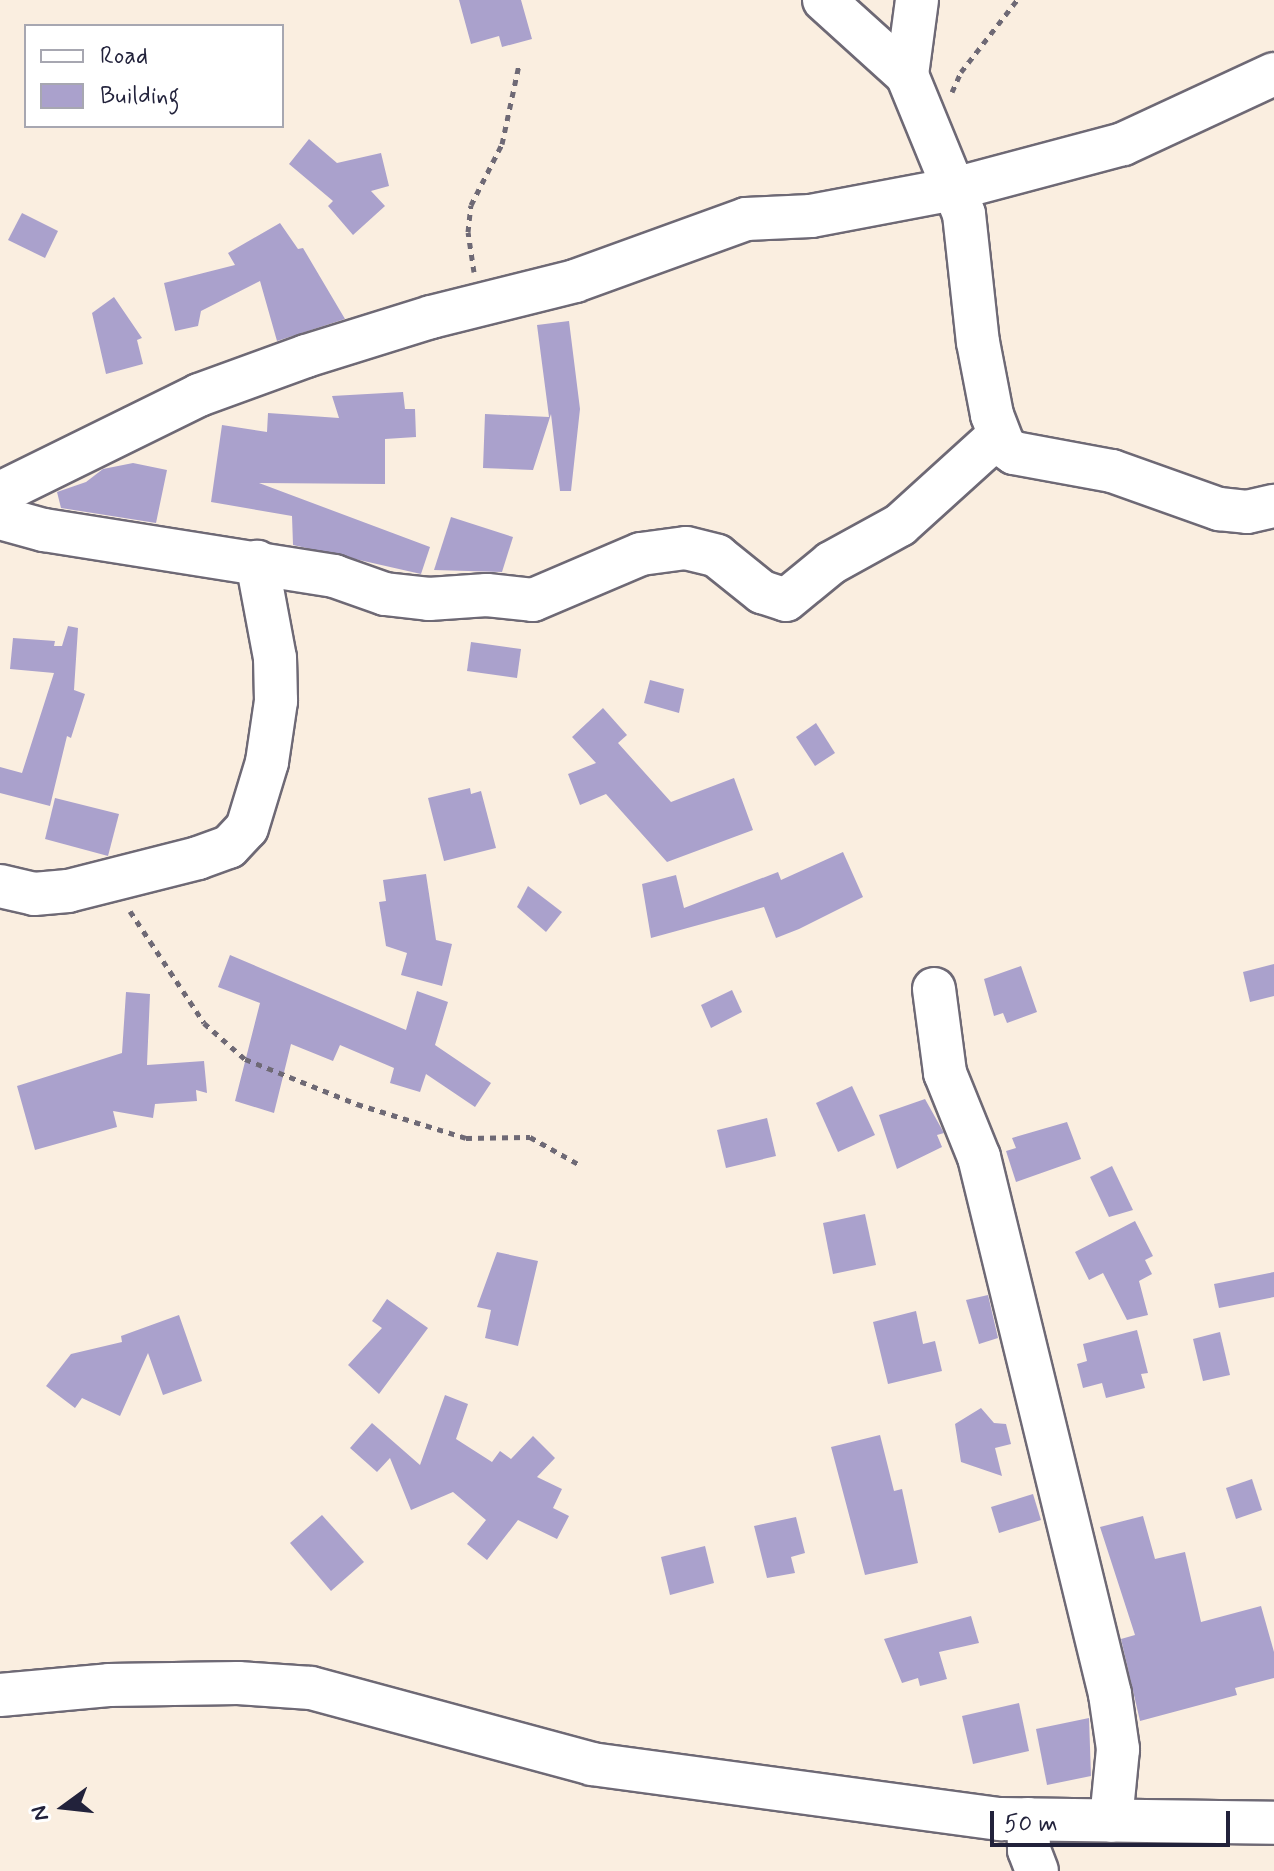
<!DOCTYPE html>
<html>
<head>
<meta charset="utf-8">
<style>
  body { margin:0 }
  #map { position:relative; width:1274px; height:1871px; overflow:hidden; background:#faeee0; font-family:Mynerve,sans-serif }
  div>[style] { position:absolute }
  .building>* { inset:0; background:#aaa1cc }
  .path>* { height:5px; margin-top:-2.5px; transform-origin:0; background:repeating-linear-gradient(90deg,#6e6975 0 6px,transparent 0 12px) }
  .roads { filter:drop-shadow(2px 0 #6e6975) drop-shadow(-2px 0 #6e6975) drop-shadow(0 2px #6e6975) drop-shadow(0 -2px #6e6975) }
  .minor>* { height:42px; margin:-21px; padding:0 21px; transform-origin:21px; border-radius:21px; background:#fff }
  span { translate:-50% -50%; white-space:nowrap; text-align:center; line-height:1.15; -webkit-text-stroke:7px #fff; paint-order:stroke }
  .legend { position:absolute; left:24px; top:24px; width:260px; height:104px; box-sizing:border-box; background:#fff; border:2px solid #a7a7b1; margin:0; padding:10px 14px; list-style:none; font-size:24px; color:#22223b }
  .legend li { display:flex; align-items:center; gap:16px; height:40px }
  .legend b { width:40px; border:2px solid #a7a7b1 }
  .north { position:absolute; left:24px; top:1767px; width:80px; height:80px; -webkit-text-stroke:6px #fff; paint-order:stroke; rotate:255deg; font-size:22px; font-weight:700; line-height:32px; text-align:center; color:#22223b }
  .north::after { content:''; display:block; margin:auto; width:28px; height:36px; background:#22223b; clip-path:polygon(50% 0,100% 100%,50% 72%,0 100%) }
  .scale { position:absolute; left:990px; top:1811px; width:240px; height:36px; box-sizing:border-box; border:4px solid #22223b; border-top:0; padding-left:10px; font-size:24px; line-height:28px; white-space:nowrap; color:#22223b; -webkit-text-stroke:6px #fff; paint-order:stroke }
</style>
</head>
<body>
<div id="map">
  <div class="building">
    <i style="clip-path:polygon(459px 0,521px 0,532px 39px,502px 47px,499px 36px,471px 44px)"></i>
    <i style="clip-path:polygon(309px 139px,337px 163px,381px 153px,389px 186px,371px 191px,385px 206px,353px 235px,328px 206px,333px 201px,289px 164px)"></i>
    <i style="clip-path:polygon(22px 213px,58px 231px,45px 258px,8px 240px)"></i>
    <i style="clip-path:polygon(280px 223px,298px 249px,303px 248px,345px 319px,277px 341px,260px 281px,201px 311px,198px 326px,175px 331px,164px 283px,235px 265px,228px 253px)"></i>
    <i style="clip-path:polygon(114px 297px,142px 338px,137px 340px,143px 364px,106px 374px,92px 313px)"></i>
    <i style="clip-path:polygon(569px 321px,580px 409px,571px 491px,560px 491px,551px 414px,533px 470px,483px 468px,485px 414px,549px 417px,537px 325px)"></i>
    <i style="clip-path:polygon(403px 392px,405px 409px,415px 409px,416px 437px,385px 439px,385px 484px,259px 483px,430px 547px,421px 574px,293px 545px,292px 516px,211px 502px,222px 425px,267px 432px,268px 413px,339px 418px,332px 396px)"></i>
    <i style="clip-path:polygon(133px 463px,167px 470px,156px 523px,61px 508px,57px 492px,86px 482px,103px 469px)"></i>
    <i style="clip-path:polygon(451px 517px,513px 537px,502px 572px,434px 570px)"></i>
    <i style="clip-path:polygon(68px 626px,78px 628px,74px 690px,85px 694px,71px 738px,67px 736px,50px 806px,0 793px,0 767px,22px 773px,54px 673px,10px 669px,13px 638px,55px 641px,54px 646px,62px 646px)"></i>
    <i style="clip-path:polygon(471px 642px,521px 649px,517px 678px,467px 671px)"></i>
    <i style="clip-path:polygon(650px 680px,684px 689px,679px 713px,644px 703px)"></i>
    <i style="clip-path:polygon(603px 708px,627px 735px,618px 743px,671px 802px,734px 778px,753px 830px,667px 862px,606px 794px,580px 805px,568px 774px,596px 763px,572px 737px)"></i>
    <i style="clip-path:polygon(816px 723px,835px 753px,815px 766px,796px 737px)"></i>
    <i style="clip-path:polygon(470px 788px,471px 794px,481px 791px,496px 848px,444px 861px,428px 798px)"></i>
    <i style="clip-path:polygon(55px 798px,119px 814px,108px 856px,45px 839px)"></i>
    <i style="clip-path:polygon(843px 852px,863px 897px,799px 929px,776px 938px,764px 907px,651px 938px,642px 884px,676px 875px,684px 908px,778px 872px,781px 880px)"></i>
    <i style="clip-path:polygon(426px 874px,436px 940px,452px 944px,442px 986px,401px 975px,407px 953px,386px 946px,379px 902px,386px 901px,383px 880px)"></i>
    <i style="clip-path:polygon(528px 886px,562px 912px,546px 932px,517px 907px)"></i>
    <i style="clip-path:polygon(230px 955px,406px 1030px,417px 991px,448px 1002px,435px 1045px,491px 1083px,475px 1107px,426px 1074px,420px 1092px,390px 1083px,394px 1068px,340px 1045px,333px 1061px,291px 1044px,274px 1113px,235px 1101px,260px 1003px,218px 987px)"></i>
    <i style="clip-path:polygon(1274px 964px,1274px 996px,1250px 1002px,1243px 972px)"></i>
    <i style="clip-path:polygon(1021px 966px,1037px 1012px,1007px 1023px,1003px 1013px,994px 1016px,984px 979px)"></i>
    <i style="clip-path:polygon(732px 990px,742px 1012px,711px 1028px,701px 1005px)"></i>
    <i style="clip-path:polygon(126px 992px,150px 994px,147px 1065px,204px 1061px,207px 1093px,196px 1090px,197px 1101px,155px 1104px,153px 1118px,113px 1111px,117px 1127px,35px 1150px,17px 1086px,122px 1053px)"></i>
    <i style="clip-path:polygon(852px 1086px,875px 1135px,838px 1152px,816px 1103px)"></i>
    <i style="clip-path:polygon(925px 1099px,944px 1133px,937px 1135px,942px 1147px,897px 1169px,879px 1115px)"></i>
    <i style="clip-path:polygon(767px 1118px,776px 1156px,726px 1168px,717px 1130px)"></i>
    <i style="clip-path:polygon(1067px 1122px,1081px 1159px,1016px 1182px,1006px 1151px,1016px 1148px,1012px 1138px)"></i>
    <i style="clip-path:polygon(1112px 1166px,1133px 1210px,1109px 1217px,1090px 1177px)"></i>
    <i style="clip-path:polygon(865px 1214px,876px 1265px,833px 1274px,823px 1223px)"></i>
    <i style="clip-path:polygon(1135px 1221px,1153px 1256px,1145px 1260px,1152px 1274px,1139px 1281px,1148px 1315px,1127px 1320px,1103px 1273px,1089px 1280px,1075px 1252px)"></i>
    <i style="clip-path:polygon(497px 1252px,538px 1261px,518px 1346px,485px 1338px,491px 1310px,477px 1307px)"></i>
    <i style="clip-path:polygon(1274px 1272px,1274px 1297px,1219px 1308px,1214px 1284px)"></i>
    <i style="clip-path:polygon(988px 1295px,998px 1338px,979px 1344px,966px 1300px)"></i>
    <i style="clip-path:polygon(387px 1299px,428px 1328px,379px 1394px,348px 1365px,382px 1328px,372px 1321px)"></i>
    <i style="clip-path:polygon(916px 1311px,923px 1344px,935px 1341px,942px 1371px,888px 1384px,873px 1322px)"></i>
    <i style="clip-path:polygon(179px 1315px,202px 1381px,163px 1395px,148px 1353px,120px 1416px,82px 1398px,75px 1408px,46px 1386px,71px 1354px,122px 1342px,121px 1336px)"></i>
    <i style="clip-path:polygon(1137px 1330px,1148px 1373px,1141px 1374px,1145px 1388px,1106px 1398px,1102px 1383px,1083px 1388px,1077px 1364px,1087px 1361px,1083px 1344px)"></i>
    <i style="clip-path:polygon(1220px 1332px,1230px 1375px,1203px 1381px,1193px 1339px)"></i>
    <i style="clip-path:polygon(445px 1395px,468px 1404px,456px 1439px,492px 1462px,500px 1451px,511px 1459px,533px 1436px,555px 1458px,537px 1477px,562px 1489px,553px 1508px,569px 1516px,557px 1539px,518px 1520px,487px 1560px,467px 1544px,486px 1520px,453px 1492px,411px 1510px,390px 1458px,377px 1472px,350px 1448px,372px 1423px,420px 1465px)"></i>
    <i style="clip-path:polygon(981px 1408px,994px 1423px,1006px 1424px,1011px 1444px,995px 1448px,1002px 1476px,961px 1462px,955px 1424px)"></i>
    <i style="clip-path:polygon(880px 1435px,894px 1491px,902px 1489px,918px 1563px,865px 1575px,831px 1447px)"></i>
    <i style="clip-path:polygon(1252px 1479px,1262px 1510px,1236px 1519px,1226px 1488px)"></i>
    <i style="clip-path:polygon(1033px 1494px,1041px 1520px,999px 1533px,991px 1507px)"></i>
    <i style="clip-path:polygon(322px 1515px,364px 1562px,331px 1591px,290px 1543px)"></i>
    <i style="clip-path:polygon(1143px 1516px,1155px 1559px,1185px 1552px,1201px 1622px,1261px 1606px,1274px 1652px,1274px 1678px,1235px 1688px,1237px 1695px,1140px 1721px,1121px 1639px,1135px 1635px,1100px 1527px)"></i>
    <i style="clip-path:polygon(796px 1517px,805px 1553px,791px 1557px,795px 1573px,767px 1578px,754px 1526px)"></i>
    <i style="clip-path:polygon(705px 1546px,714px 1583px,670px 1595px,661px 1557px)"></i>
    <i style="clip-path:polygon(971px 1616px,979px 1643px,939px 1652px,947px 1679px,920px 1686px,918px 1678px,902px 1683px,884px 1639px)"></i>
    <i style="clip-path:polygon(1019px 1703px,1029px 1751px,973px 1764px,962px 1716px)"></i>
    <i style="clip-path:polygon(1089px 1718px,1091px 1776px,1047px 1785px,1036px 1729px)"></i>
  </div>
  <div class="path">
    <i style="left:952px;top:92px;width:22px;rotate:-66deg"></i>
    <i style="left:961px;top:72px;width:91px;rotate:-52.1deg"></i>
    <i style="left:474px;top:272px;width:40px;rotate:-98.5deg"></i>
    <i style="left:468px;top:232px;width:27px;rotate:-84deg"></i>
    <i style="left:471px;top:205px;width:68px;rotate:-63.1deg"></i>
    <i style="left:502px;top:144px;width:81px;rotate:-77.9deg"></i>
    <i style="left:130px;top:911px;width:134px;rotate:56.5deg"></i>
    <i style="left:204px;top:1023px;width:55px;rotate:41.3deg"></i>
    <i style="left:245px;top:1059px;width:121px;rotate:21.9deg"></i>
    <i style="left:357px;top:1104px;width:114px;rotate:17.3deg"></i>
    <i style="left:466px;top:1138px;width:64px;rotate:-0.9deg"></i>
    <i style="left:530px;top:1137px;width:57px;rotate:29.2deg"></i>
  </div>
  <div class="roads">
    <div class="minor">
      <i style="left:824px;top:0;width:112px;rotate:42.1deg"></i>
      <i style="left:917px;top:0;width:76px;rotate:97.6deg"></i>
      <i style="left:907px;top:75px;width:150px;rotate:67.7deg"></i>
      <i style="left:964px;top:214px;width:129px;rotate:83.8deg"></i>
      <i style="left:978px;top:342px;width:74px;rotate:79.1deg"></i>
      <i style="left:992px;top:415px;width:33px;rotate:69deg"></i>
      <i style="left:1004px;top:446px;width:12px;rotate:35deg"></i>
      <i style="left:1014px;top:453px;width:100px;rotate:10.4deg"></i>
      <i style="left:1112px;top:471px;width:114px;rotate:19.6deg"></i>
      <i style="left:1219px;top:509px;width:28px;rotate:6deg"></i>
      <i style="left:1247px;top:512px;width:28px;rotate:-13deg"></i>
      <i style="left:0;top:493px;width:222px;rotate:-26.2deg"></i>
      <i style="left:199px;top:395px;width:114px;rotate:-20deg"></i>
      <i style="left:306px;top:356px;width:131px;rotate:-17.3deg"></i>
      <i style="left:431px;top:317px;width:148px;rotate:-14deg"></i>
      <i style="left:575px;top:281px;width:182px;rotate:-19.9deg"></i>
      <i style="left:746px;top:219px;width:65px;rotate:-2.6deg"></i>
      <i style="left:811px;top:216px;width:146px;rotate:-10.7deg"></i>
      <i style="left:954px;top:189px;width:175px;rotate:-14.9deg"></i>
      <i style="left:1123px;top:144px;width:166px;rotate:-24.9deg"></i>
      <i style="left:0;top:518px;width:46px;rotate:15.3deg"></i>
      <i style="left:44px;top:530px;width:294px;rotate:9deg"></i>
      <i style="left:334px;top:576px;width:54px;rotate:19.4deg"></i>
      <i style="left:385px;top:594px;width:44px;rotate:6.5deg"></i>
      <i style="left:429px;top:599px;width:58px;rotate:-3.9deg"></i>
      <i style="left:487px;top:595px;width:46px;rotate:6.2deg"></i>
      <i style="left:533px;top:600px;width:117px;rotate:-23.1deg"></i>
      <i style="left:641px;top:554px;width:45px;rotate:-7.6deg"></i>
      <i style="left:686px;top:548px;width:32px;rotate:14deg"></i>
      <i style="left:717px;top:556px;width:58px;rotate:38.7deg"></i>
      <i style="left:762px;top:592px;width:25px;rotate:18deg"></i>
      <i style="left:786px;top:600px;width:58px;rotate:-39.4deg"></i>
      <i style="left:831px;top:563px;width:79px;rotate:-28.8deg"></i>
      <i style="left:900px;top:525px;width:132px;rotate:-42.2deg"></i>
      <i style="left:0;top:886px;width:35px;rotate:13deg"></i>
      <i style="left:34px;top:894px;width:34px;rotate:-5deg"></i>
      <i style="left:68px;top:891px;width:134px;rotate:-14.2deg"></i>
      <i style="left:198px;top:858px;width:33px;rotate:-20deg"></i>
      <i style="left:229px;top:847px;width:26px;rotate:-47deg"></i>
      <i style="left:247px;top:828px;width:69px;rotate:-73.1deg"></i>
      <i style="left:267px;top:762px;width:62px;rotate:-81.6deg"></i>
      <i style="left:276px;top:701px;width:43px;rotate:-91.3deg"></i>
      <i style="left:275px;top:658px;width:98px;rotate:-100.6deg"></i>
      <i style="left:934px;top:989px;width:85px;rotate:82.5deg"></i>
      <i style="left:945px;top:1073px;width:91px;rotate:68deg"></i>
      <i style="left:979px;top:1157px;width:553px;rotate:76.29deg"></i>
      <i style="left:1110px;top:1694px;width:56px;rotate:81.7deg"></i>
      <i style="left:1118px;top:1749px;width:72px;rotate:95.6deg"></i>
      <i style="left:0;top:1695px;width:109px;rotate:-5.2deg"></i>
      <i style="left:109px;top:1685px;width:129px;rotate:-0.9deg"></i>
      <i style="left:238px;top:1683px;width:73px;rotate:3.9deg"></i>
      <i style="left:311px;top:1688px;width:291px;rotate:15.1deg"></i>
      <i style="left:592px;top:1764px;width:412px;rotate:7.7deg"></i>
      <i style="left:1000px;top:1819px;width:274px;rotate:0.8deg"></i>
      <i style="left:1028px;top:1819px;width:31px;rotate:88deg"></i>
      <i style="left:1029px;top:1850px;width:22px;rotate:69deg"></i>
    </div>
  </div>
  <ul class="legend">
  <li><b style="height:10px;background:#fff"></b>Road</li>
  <li><b style="height:22px;background:#aaa1cc"></b>Building</li>
  </ul>
  <div class="north">N</div>
  <div class="scale">50 m</div>
</div>
</body>
</html>
